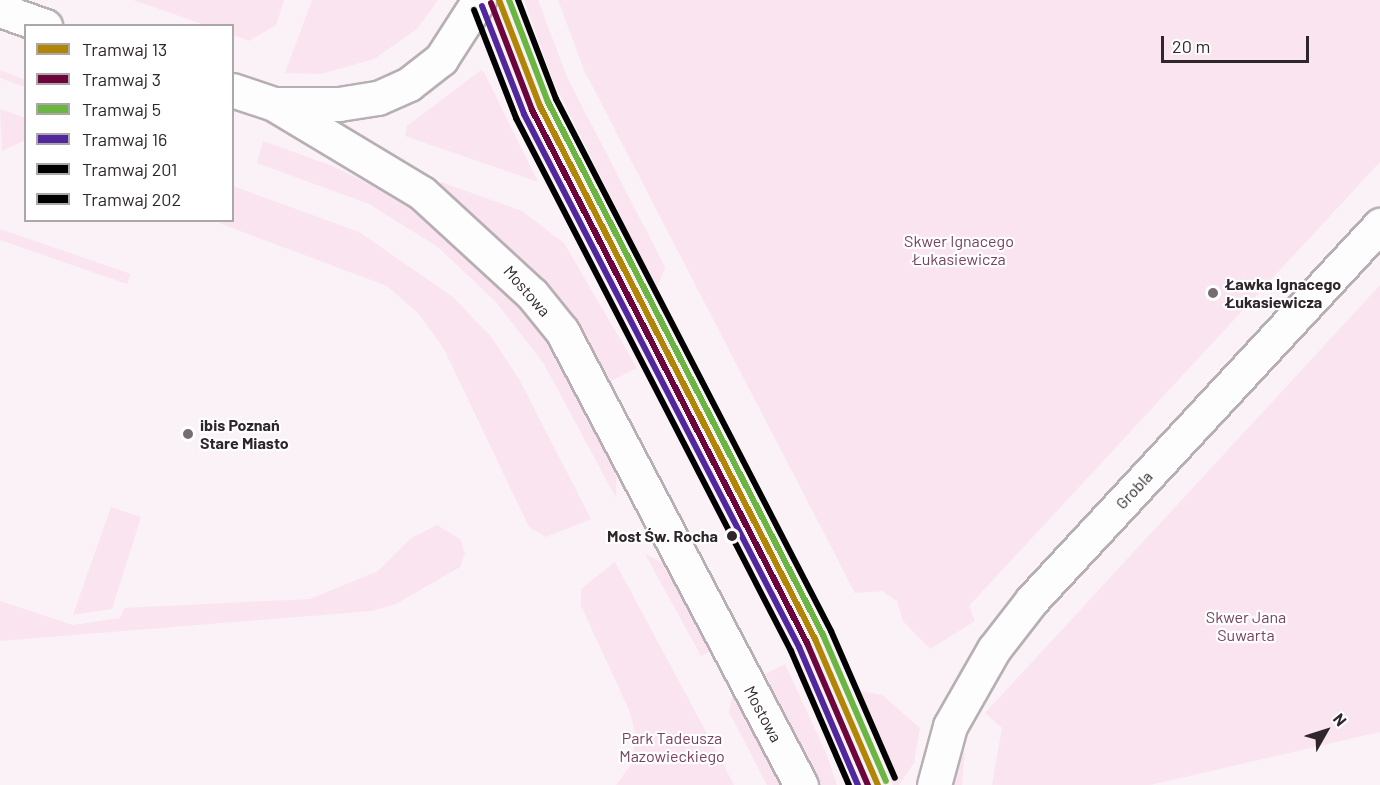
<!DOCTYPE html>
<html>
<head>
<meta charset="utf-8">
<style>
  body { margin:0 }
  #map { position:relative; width:1380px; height:785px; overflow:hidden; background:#faf2f7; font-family:Barlow,sans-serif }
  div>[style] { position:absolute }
  .green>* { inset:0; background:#fae4f0 }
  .roads { filter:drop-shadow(2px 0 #b7afb3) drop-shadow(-2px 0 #b7afb3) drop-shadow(0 2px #b7afb3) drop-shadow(0 -2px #b7afb3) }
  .street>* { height:33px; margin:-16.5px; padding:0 16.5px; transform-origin:16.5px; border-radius:16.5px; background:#fefdfe }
  .secondary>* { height:33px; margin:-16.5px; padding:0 16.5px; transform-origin:16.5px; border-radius:16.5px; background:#fefdfe }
  .tram-1>* { height:6px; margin:-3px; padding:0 3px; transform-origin:3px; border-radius:3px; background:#b18506 }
  .tram-2>* { height:6px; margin:-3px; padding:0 3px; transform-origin:3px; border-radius:3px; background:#6d053d }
  .tram-3>* { height:6px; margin:-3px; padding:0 3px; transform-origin:3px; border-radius:3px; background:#6bb543 }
  .tram-4>* { height:6px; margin:-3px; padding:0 3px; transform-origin:3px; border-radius:3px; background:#51279e }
  .tram-5>* { height:6px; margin:-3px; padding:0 3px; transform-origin:3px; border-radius:3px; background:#000 }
  .tram-6>* { height:6px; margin:-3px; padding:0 3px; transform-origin:3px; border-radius:3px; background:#000 }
  .dots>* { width:16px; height:16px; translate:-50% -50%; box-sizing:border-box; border:3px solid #fff; border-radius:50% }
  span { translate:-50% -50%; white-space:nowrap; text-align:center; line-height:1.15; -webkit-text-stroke:4.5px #fff; paint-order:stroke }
  .park-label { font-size:16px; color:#774161 }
  .poi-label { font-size:16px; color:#2f262b; font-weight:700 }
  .left { translate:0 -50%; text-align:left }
  .street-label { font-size:16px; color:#2f262b }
  .stop-label { font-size:16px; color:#2f262b; font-weight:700 }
  .right { translate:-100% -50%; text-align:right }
  .legend { position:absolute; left:24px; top:24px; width:210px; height:198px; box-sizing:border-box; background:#fff; border:2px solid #aca8aa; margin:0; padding:8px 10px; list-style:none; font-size:18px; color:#2f262b }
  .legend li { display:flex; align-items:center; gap:12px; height:30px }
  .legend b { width:30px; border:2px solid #aca8aa }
  .north { position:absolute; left:1296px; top:701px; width:60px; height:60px; -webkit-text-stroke:4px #fff; paint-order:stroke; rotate:51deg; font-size:16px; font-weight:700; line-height:24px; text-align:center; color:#2f262b }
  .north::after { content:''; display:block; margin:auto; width:21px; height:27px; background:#2f262b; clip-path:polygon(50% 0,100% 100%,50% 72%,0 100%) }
  .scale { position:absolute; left:1161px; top:36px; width:148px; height:27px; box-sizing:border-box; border:3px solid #2f262b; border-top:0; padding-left:8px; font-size:18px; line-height:21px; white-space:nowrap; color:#2f262b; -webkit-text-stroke:4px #fff; paint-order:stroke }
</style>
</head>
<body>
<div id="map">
  <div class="green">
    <i style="clip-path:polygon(133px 0,284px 0,276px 25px,249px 41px,233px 35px,232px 26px,205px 25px)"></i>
    <i style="clip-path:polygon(312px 0,438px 0,417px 29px,374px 59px,321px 74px,285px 73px)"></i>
    <i style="clip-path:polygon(524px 0,538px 0,567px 77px,665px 267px,657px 289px,554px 83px)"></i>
    <i style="clip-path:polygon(558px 0,1380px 0,1380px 162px,969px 606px,975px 621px,930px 649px,903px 621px,897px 601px,882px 591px,855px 593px,584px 70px)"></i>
    <i style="clip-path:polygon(0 70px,25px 80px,25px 87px,0 78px)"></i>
    <i style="clip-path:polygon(481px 70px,484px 72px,538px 182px,405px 136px,407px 126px)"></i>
    <i style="clip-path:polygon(0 109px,26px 118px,25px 140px,2px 151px)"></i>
    <i style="clip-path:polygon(263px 141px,333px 166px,401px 200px,495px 277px,559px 358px,617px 462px,616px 498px,544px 364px,496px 302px,438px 247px,369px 204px,257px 163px)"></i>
    <i style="clip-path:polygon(441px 182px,522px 211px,564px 243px,637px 368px,611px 381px,535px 272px,439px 186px)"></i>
    <i style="clip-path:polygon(233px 186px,359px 232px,453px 297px,492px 338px,519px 379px,591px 519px,546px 537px,529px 527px,444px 349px,419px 314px,387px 286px,219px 223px,232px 220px)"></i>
    <i style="clip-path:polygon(0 229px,131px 274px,127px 284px,0 240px)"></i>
    <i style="clip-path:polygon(1380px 285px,1380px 732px,1150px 785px,992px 785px,1002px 728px,985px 713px)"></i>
    <i style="clip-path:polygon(111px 507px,141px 517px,112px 609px,73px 615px)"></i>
    <i style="clip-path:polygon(437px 525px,460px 539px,465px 553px,460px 567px,396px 604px,372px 611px,0 641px,0 601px,73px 625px,120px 618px,124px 608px,310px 599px,378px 571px,410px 539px)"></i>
    <i style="clip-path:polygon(645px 554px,668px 566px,712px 650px,701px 656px)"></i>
    <i style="clip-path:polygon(615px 562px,711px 741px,734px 785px,616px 785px,630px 766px,636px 737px,630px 712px,581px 606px,581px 589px)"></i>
    <i style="clip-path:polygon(785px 664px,826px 753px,837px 785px,821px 785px,765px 674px)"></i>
    <i style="clip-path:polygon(855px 690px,882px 695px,920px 728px,914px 763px,899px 785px,893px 785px)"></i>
    <i style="clip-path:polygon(733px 692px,781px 785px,767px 785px,729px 712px)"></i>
    <i style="clip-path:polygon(965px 750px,962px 785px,952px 785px,957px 769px)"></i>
  </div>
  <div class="roads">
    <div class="street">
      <i style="left:934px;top:785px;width:61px;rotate:-74.8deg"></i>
      <i style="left:950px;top:726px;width:89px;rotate:-60.3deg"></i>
      <i style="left:994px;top:649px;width:62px;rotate:-52.2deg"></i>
      <i style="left:1032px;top:600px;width:512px;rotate:-47.14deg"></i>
    </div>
    <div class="secondary">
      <i style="left:0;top:10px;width:48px;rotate:19.6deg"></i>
      <i style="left:232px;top:90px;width:44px;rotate:18.4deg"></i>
      <i style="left:274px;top:104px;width:173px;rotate:31deg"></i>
      <i style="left:422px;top:193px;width:149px;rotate:42.6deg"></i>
      <i style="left:532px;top:294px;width:48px;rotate:51deg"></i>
      <i style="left:562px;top:331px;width:513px;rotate:62.24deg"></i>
      <i style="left:276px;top:104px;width:63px"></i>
      <i style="left:339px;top:104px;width:39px;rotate:-9deg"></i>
      <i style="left:378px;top:98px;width:34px;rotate:-24deg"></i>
      <i style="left:409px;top:84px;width:41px;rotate:-38deg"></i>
      <i style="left:441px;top:59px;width:70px;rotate:-57.2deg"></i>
    </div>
  </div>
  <div class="tram-1">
    <i style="left:499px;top:0;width:114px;rotate:68.9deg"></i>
    <i style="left:540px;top:106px;width:600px;rotate:62.71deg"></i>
    <i style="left:815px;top:639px;width:159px;rotate:66.7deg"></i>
  </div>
  <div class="tram-2">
    <i style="left:491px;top:3px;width:115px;rotate:69deg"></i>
    <i style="left:532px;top:110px;width:600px;rotate:62.71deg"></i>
    <i style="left:807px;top:643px;width:155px;rotate:66.8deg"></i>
  </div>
  <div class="tram-3">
    <i style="left:509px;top:0;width:109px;rotate:69.1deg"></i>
    <i style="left:548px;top:102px;width:600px;rotate:62.71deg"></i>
    <i style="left:823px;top:635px;width:159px;rotate:66.7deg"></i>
  </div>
  <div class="tram-4">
    <i style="left:482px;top:6px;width:116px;rotate:68.7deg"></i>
    <i style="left:524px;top:114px;width:600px;rotate:62.71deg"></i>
    <i style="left:799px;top:647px;width:150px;rotate:66.9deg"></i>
  </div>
  <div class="tram-5">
    <i style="left:518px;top:0;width:106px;rotate:69deg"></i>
    <i style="left:556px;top:99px;width:599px;rotate:62.66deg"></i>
    <i style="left:831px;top:631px;width:160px;rotate:66.5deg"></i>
  </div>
  <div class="tram-6">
    <i style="left:474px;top:10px;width:116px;rotate:68.7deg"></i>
    <i style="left:516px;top:118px;width:600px;rotate:62.71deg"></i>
    <i style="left:791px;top:651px;width:146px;rotate:66.6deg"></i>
  </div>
  <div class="dots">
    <i style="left:1213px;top:293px;background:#766d72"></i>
    <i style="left:188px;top:434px;background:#766d72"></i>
    <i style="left:732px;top:536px;background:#2f262b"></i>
  </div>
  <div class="park-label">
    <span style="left:959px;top:250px">Skwer Ignacego<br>Łukasiewicza</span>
    <span style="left:1246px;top:626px">Skwer Jana<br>Suwarta</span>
    <span style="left:672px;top:747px">Park Tadeusza<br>Mazowieckiego</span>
  </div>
  <div class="poi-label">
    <span class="left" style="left:1225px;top:293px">Ławka Ignacego<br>Łukasiewicza</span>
    <span class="left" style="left:200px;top:434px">ibis Poznań<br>Stare Miasto</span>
  </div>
  <div class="street-label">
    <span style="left:527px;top:291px;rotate:49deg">Mostowa</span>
    <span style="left:1134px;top:490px;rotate:-47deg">Grobla</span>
    <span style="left:763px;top:714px;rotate:62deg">Mostowa</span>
  </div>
  <div class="stop-label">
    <span class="right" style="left:718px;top:536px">Most Św. Rocha</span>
  </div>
  <ul class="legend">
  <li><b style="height:8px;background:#b18506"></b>Tramwaj 13</li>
  <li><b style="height:8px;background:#6d053d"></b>Tramwaj 3</li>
  <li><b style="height:8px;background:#6bb543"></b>Tramwaj 5</li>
  <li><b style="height:8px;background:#51279e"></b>Tramwaj 16</li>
  <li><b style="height:8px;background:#000"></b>Tramwaj 201</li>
  <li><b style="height:8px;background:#000"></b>Tramwaj 202</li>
  </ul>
  <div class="north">N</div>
  <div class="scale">20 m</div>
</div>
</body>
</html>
